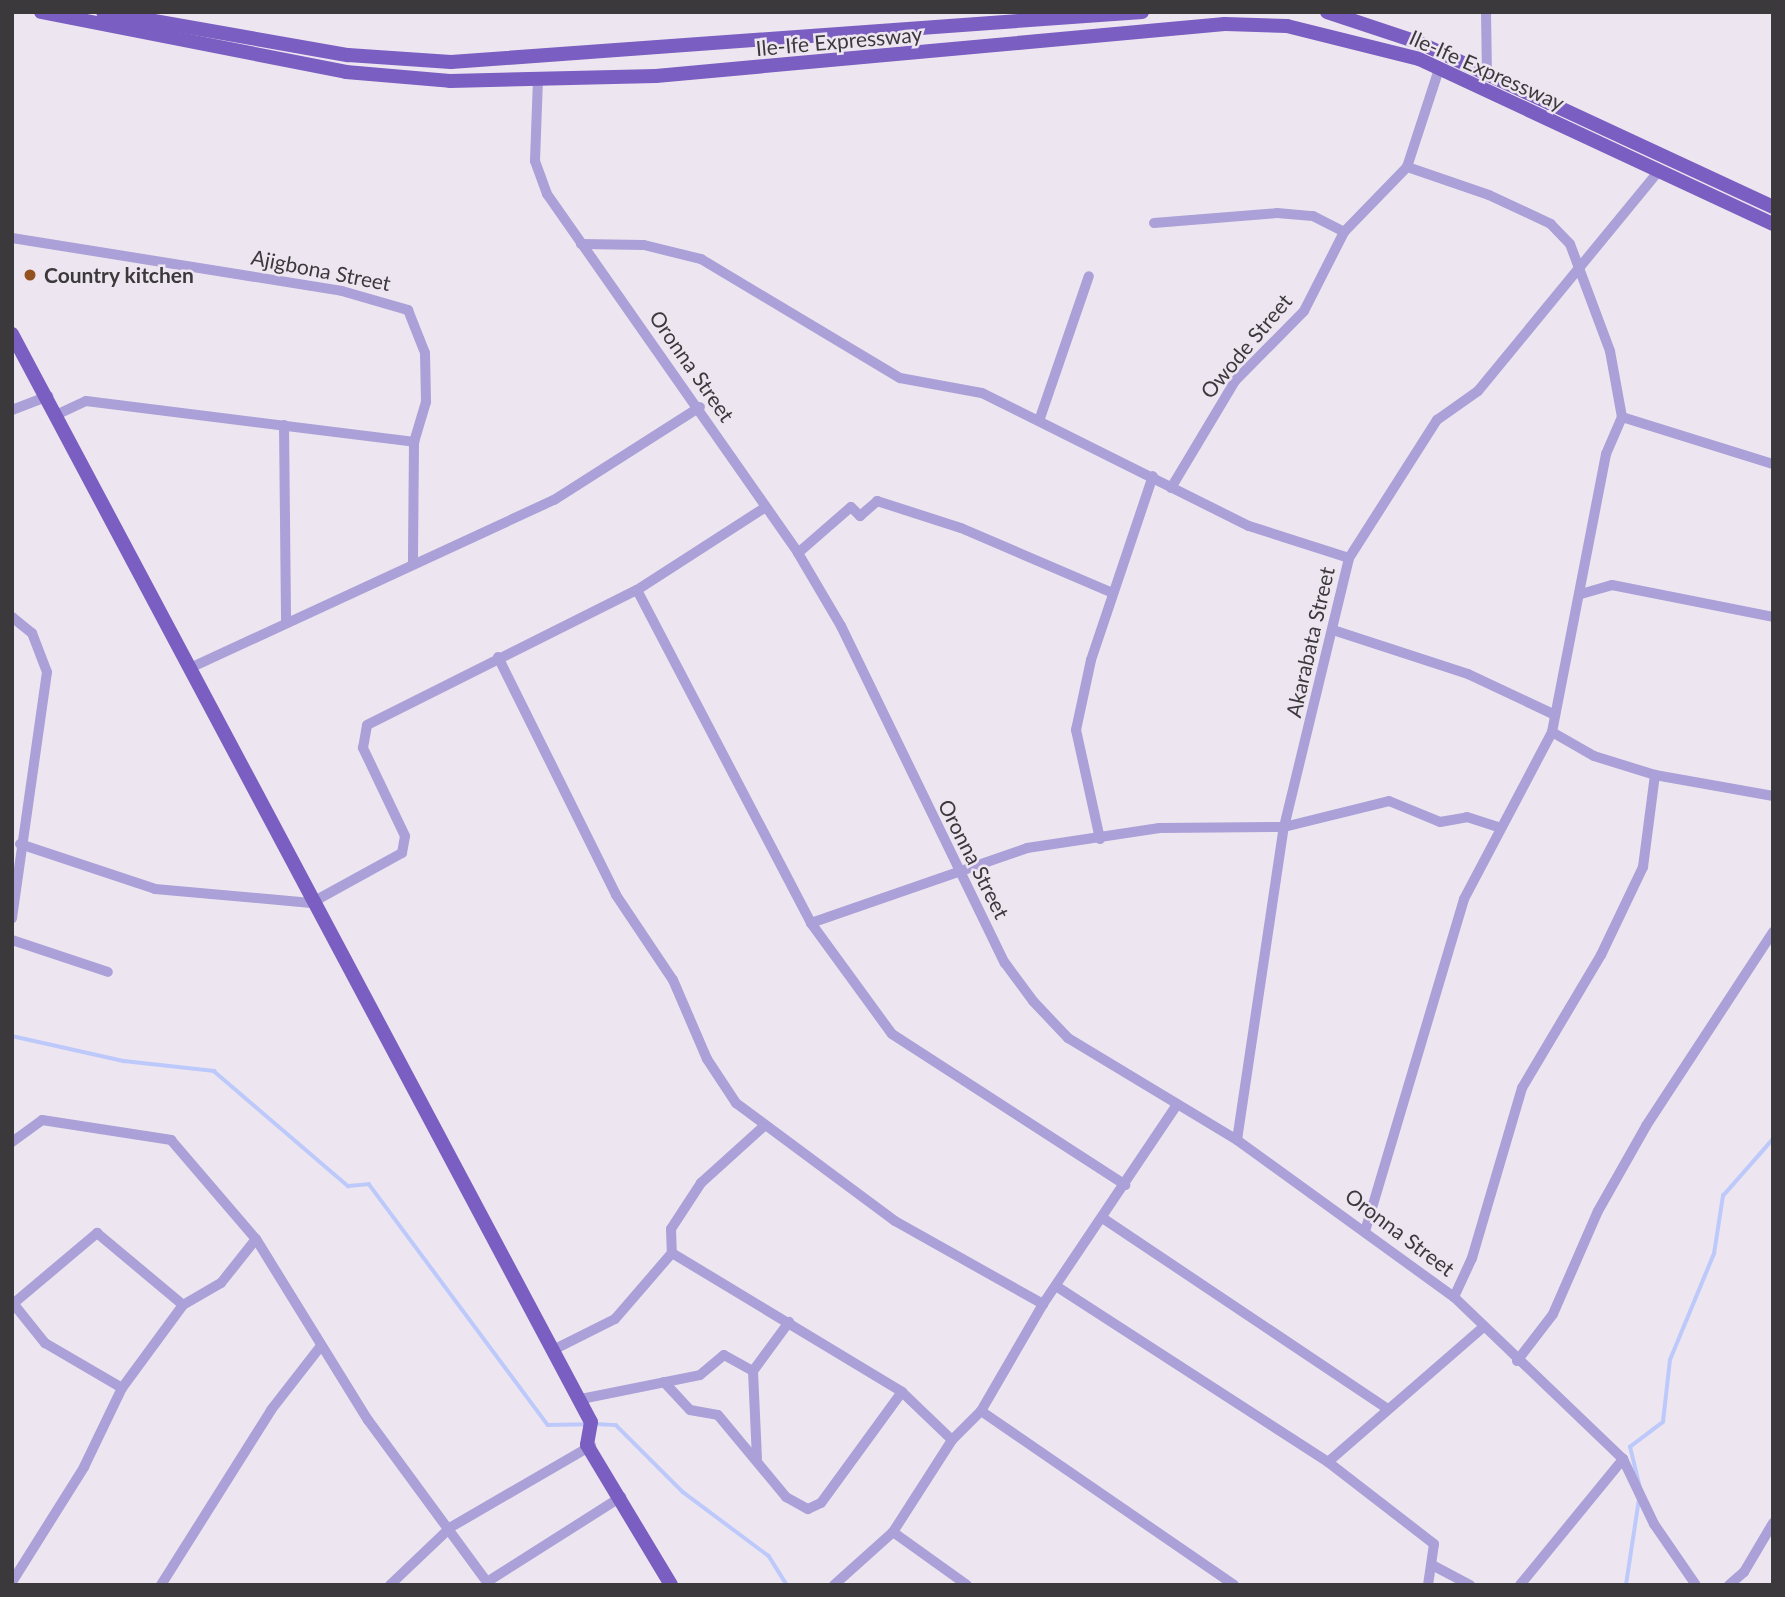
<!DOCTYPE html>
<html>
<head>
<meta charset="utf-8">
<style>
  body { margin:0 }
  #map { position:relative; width:1785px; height:1597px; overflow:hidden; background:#ede6f0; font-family:Lato,sans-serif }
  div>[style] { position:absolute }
  .stream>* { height:3.5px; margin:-1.75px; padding:0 1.75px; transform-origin:1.75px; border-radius:1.75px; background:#bdc9fa }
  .street>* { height:10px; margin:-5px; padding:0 5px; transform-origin:5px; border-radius:5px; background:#aba0d7 }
  .primary>* { height:14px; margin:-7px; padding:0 7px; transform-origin:7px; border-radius:7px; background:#7a5ec1 }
  .dots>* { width:19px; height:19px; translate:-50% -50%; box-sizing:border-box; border:4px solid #ede6f0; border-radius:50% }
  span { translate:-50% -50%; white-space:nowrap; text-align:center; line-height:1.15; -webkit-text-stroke:5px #ede6f0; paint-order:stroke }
  .street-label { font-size:21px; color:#3c393d }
  .poi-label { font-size:21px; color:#3c393d; font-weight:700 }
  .left { translate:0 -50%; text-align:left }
  .frame { position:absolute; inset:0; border:14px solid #3c393d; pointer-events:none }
</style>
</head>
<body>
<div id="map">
  <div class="stream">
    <i style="left:12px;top:1036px;width:115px;rotate:12.6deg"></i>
    <i style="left:124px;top:1061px;width:91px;rotate:6.3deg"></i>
    <i style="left:214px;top:1071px;width:177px;rotate:40.6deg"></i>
    <i style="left:348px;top:1186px;width:21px;rotate:-5deg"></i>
    <i style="left:369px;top:1184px;width:300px;rotate:53.4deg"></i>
    <i style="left:548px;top:1425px;width:39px;rotate:-1deg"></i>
    <i style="left:595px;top:1424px;width:21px;rotate:3deg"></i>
    <i style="left:616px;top:1425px;width:95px;rotate:45deg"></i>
    <i style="left:683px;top:1492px;width:107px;rotate:36.7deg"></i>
    <i style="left:769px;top:1556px;width:34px;rotate:58deg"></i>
    <i style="left:1640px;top:1488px;width:42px;rotate:-103.7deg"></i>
    <i style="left:1630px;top:1447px;width:41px;rotate:-37.1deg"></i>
    <i style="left:1663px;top:1422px;width:62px;rotate:-83.6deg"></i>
    <i style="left:1670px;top:1360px;width:115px;rotate:-67.5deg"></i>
    <i style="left:1714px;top:1254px;width:59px;rotate:-81.2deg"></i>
    <i style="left:1723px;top:1196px;width:76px;rotate:-48.7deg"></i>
    <i style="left:1626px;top:1585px;width:87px;rotate:-81.4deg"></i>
  </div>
  <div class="street">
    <i style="left:1486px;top:12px;width:63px;rotate:89.1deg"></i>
    <i style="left:538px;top:79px;width:82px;rotate:92.1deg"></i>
    <i style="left:535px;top:161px;width:35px;rotate:70deg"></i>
    <i style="left:547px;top:194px;width:438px;rotate:55deg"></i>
    <i style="left:798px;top:553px;width:85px;rotate:59.5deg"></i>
    <i style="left:841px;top:626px;width:375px;rotate:64.1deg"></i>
    <i style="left:1005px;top:963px;width:47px;rotate:53.6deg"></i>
    <i style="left:1033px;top:1001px;width:51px;rotate:46.6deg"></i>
    <i style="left:1068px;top:1038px;width:197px;rotate:31.1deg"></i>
    <i style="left:1237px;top:1140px;width:268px;rotate:35.9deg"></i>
    <i style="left:1454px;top:1297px;width:234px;rotate:43.8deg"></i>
    <i style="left:1623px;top:1459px;width:72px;rotate:64.5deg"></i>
    <i style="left:1654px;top:1524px;width:74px;rotate:55.5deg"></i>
    <i style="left:1154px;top:223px;width:123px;rotate:-4.6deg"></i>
    <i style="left:1277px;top:213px;width:36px;rotate:5deg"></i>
    <i style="left:1313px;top:216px;width:35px;rotate:27deg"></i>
    <i style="left:12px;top:238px;width:334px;rotate:9.1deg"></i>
    <i style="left:342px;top:291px;width:69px;rotate:16.1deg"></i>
    <i style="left:408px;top:310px;width:46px;rotate:68.4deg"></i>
    <i style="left:425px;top:353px;width:49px;rotate:88.8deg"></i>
    <i style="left:426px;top:402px;width:42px;rotate:106.7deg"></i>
    <i style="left:414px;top:442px;width:120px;rotate:90.5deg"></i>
    <i style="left:581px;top:244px;width:63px;rotate:0.9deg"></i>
    <i style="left:644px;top:245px;width:59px;rotate:13.8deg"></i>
    <i style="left:701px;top:259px;width:232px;rotate:30.9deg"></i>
    <i style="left:900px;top:378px;width:83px;rotate:10.4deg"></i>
    <i style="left:982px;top:393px;width:298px;rotate:26.5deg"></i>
    <i style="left:1249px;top:526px;width:105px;rotate:17.7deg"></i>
    <i style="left:12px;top:410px;width:39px;rotate:-21deg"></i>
    <i style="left:56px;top:415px;width:33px;rotate:-25deg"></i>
    <i style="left:86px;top:401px;width:331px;rotate:7.1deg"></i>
    <i style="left:1622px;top:417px;width:158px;rotate:17.3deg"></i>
    <i style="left:1040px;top:418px;width:150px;rotate:-71deg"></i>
    <i style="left:284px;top:425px;width:195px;rotate:89.4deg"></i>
    <i style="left:1171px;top:488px;width:125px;rotate:-59.1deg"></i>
    <i style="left:1235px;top:381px;width:98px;rotate:-45.4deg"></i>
    <i style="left:1304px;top:311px;width:89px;rotate:-63.1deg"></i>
    <i style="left:1344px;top:232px;width:91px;rotate:-45.9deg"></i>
    <i style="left:1407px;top:167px;width:103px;rotate:-71.9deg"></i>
    <i style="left:798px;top:553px;width:70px;rotate:-41deg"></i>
    <i style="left:851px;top:507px;width:13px;rotate:45deg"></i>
    <i style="left:860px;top:516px;width:23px;rotate:-41deg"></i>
    <i style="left:877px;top:501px;width:88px;rotate:17.8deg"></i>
    <i style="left:961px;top:528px;width:165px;rotate:23.2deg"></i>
    <i style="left:637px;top:590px;width:376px;rotate:62.4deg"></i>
    <i style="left:811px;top:923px;width:137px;rotate:53.9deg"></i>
    <i style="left:892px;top:1034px;width:278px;rotate:32.9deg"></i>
    <i style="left:1581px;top:594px;width:32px;rotate:-16deg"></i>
    <i style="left:1612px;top:585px;width:164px;rotate:11.2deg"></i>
    <i style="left:12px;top:617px;width:26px;rotate:39deg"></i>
    <i style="left:32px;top:633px;width:42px;rotate:69deg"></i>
    <i style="left:47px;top:672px;width:249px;rotate:98.1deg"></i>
    <i style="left:1333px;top:630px;width:142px;rotate:18.1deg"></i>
    <i style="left:1468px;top:674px;width:96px;rotate:25.2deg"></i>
    <i style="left:498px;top:657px;width:266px;rotate:63.6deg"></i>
    <i style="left:616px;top:895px;width:102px;rotate:56.2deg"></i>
    <i style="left:673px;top:980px;width:86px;rotate:66.7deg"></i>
    <i style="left:707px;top:1059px;width:53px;rotate:56.6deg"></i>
    <i style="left:736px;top:1103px;width:198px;rotate:36.6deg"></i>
    <i style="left:895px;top:1221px;width:170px;rotate:29.3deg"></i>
    <i style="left:190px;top:668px;width:401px;rotate:-24.8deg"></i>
    <i style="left:554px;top:500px;width:173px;rotate:-32.5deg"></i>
    <i style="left:1552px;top:732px;width:48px;rotate:29.7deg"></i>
    <i style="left:1594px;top:756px;width:64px;rotate:17.3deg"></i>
    <i style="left:1655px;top:775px;width:120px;rotate:10.1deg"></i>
    <i style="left:1100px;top:839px;width:112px;rotate:-102.4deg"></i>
    <i style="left:1076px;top:730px;width:72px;rotate:-77.9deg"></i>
    <i style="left:1091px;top:660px;width:194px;rotate:-71.4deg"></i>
    <i style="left:20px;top:844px;width:142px;rotate:18.4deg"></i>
    <i style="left:155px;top:889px;width:157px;rotate:5.1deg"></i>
    <i style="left:311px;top:903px;width:104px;rotate:-28.8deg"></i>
    <i style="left:402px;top:853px;width:17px;rotate:-80deg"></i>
    <i style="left:405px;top:836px;width:98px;rotate:-115.5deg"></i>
    <i style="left:363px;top:748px;width:23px;rotate:-80deg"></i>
    <i style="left:367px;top:725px;width:302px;rotate:-26.6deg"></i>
    <i style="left:637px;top:590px;width:153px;rotate:-32.8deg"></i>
    <i style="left:811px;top:923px;width:229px;rotate:-19.1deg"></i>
    <i style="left:1027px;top:848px;width:134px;rotate:-8.6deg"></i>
    <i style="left:1159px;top:828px;width:125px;rotate:-0.5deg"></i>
    <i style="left:1284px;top:827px;width:108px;rotate:-13.9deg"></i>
    <i style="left:1389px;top:801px;width:55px;rotate:22.4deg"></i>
    <i style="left:1440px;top:822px;width:27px;rotate:-10deg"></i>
    <i style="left:1467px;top:817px;width:35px;rotate:18deg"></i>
    <i style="left:12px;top:940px;width:101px;rotate:18.4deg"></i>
    <i style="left:763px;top:1127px;width:84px;rotate:137.9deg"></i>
    <i style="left:701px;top:1183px;width:55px;rotate:123.1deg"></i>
    <i style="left:671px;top:1229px;width:24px;rotate:88deg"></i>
    <i style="left:672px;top:1253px;width:269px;rotate:31.1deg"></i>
    <i style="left:902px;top:1392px;width:69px;rotate:43.8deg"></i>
    <i style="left:1237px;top:1140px;width:317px;rotate:-81.5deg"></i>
    <i style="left:1284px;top:827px;width:277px;rotate:-76.4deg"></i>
    <i style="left:1349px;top:558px;width:164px;rotate:-57.5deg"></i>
    <i style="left:1437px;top:420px;width:50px;rotate:-35.3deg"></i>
    <i style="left:1478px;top:391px;width:282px;rotate:-50.6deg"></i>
    <i style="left:12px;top:1142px;width:37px;rotate:-36deg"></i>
    <i style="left:42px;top:1120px;width:131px;rotate:8.8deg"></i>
    <i style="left:171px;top:1140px;width:130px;rotate:49.4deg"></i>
    <i style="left:256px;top:1239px;width:213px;rotate:58.3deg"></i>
    <i style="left:368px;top:1420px;width:205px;rotate:53.7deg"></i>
    <i style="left:1104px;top:1219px;width:339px;rotate:33.8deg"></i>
    <i style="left:1366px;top:1228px;width:343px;rotate:-73.4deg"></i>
    <i style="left:1464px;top:899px;width:189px;rotate:-62.2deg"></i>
    <i style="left:1552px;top:732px;width:283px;rotate:-79deg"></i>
    <i style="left:1606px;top:454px;width:40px;rotate:-66.6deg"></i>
    <i style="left:1622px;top:417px;width:67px;rotate:-100.3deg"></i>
    <i style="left:1610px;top:351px;width:114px;rotate:-110.5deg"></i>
    <i style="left:1570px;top:244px;width:28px;rotate:-134deg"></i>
    <i style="left:1551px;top:224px;width:68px;rotate:-154.9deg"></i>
    <i style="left:1489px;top:195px;width:87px;rotate:-161.1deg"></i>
    <i style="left:1059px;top:1288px;width:320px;rotate:32.9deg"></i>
    <i style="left:1328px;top:1462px;width:134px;rotate:37.7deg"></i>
    <i style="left:1434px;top:1544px;width:41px;rotate:98.3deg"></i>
    <i style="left:1454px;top:1297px;width:43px;rotate:-65.2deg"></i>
    <i style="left:1472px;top:1258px;width:177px;rotate:-73.6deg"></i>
    <i style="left:1522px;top:1088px;width:155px;rotate:-59.3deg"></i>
    <i style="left:1601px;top:955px;width:98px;rotate:-64.5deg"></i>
    <i style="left:1643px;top:867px;width:93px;rotate:-82.6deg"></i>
    <i style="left:12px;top:1302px;width:53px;rotate:51.2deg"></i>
    <i style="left:45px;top:1343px;width:89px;rotate:30.3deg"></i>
    <i style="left:14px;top:1303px;width:109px;rotate:-40.1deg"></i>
    <i style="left:97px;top:1233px;width:112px;rotate:39.9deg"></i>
    <i style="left:553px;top:1350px;width:69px;rotate:-26.6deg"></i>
    <i style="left:615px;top:1319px;width:87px;rotate:-49.2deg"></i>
    <i style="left:1517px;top:1361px;width:59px;rotate:-52.5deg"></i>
    <i style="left:1553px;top:1314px;width:112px;rotate:-66.4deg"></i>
    <i style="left:1598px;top:1211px;width:98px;rotate:-60.5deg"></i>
    <i style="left:1646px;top:1126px;width:232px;rotate:-56.8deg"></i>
    <i style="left:753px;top:1371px;width:87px;rotate:87.4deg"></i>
    <i style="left:664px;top:1382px;width:38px;rotate:47deg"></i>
    <i style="left:690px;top:1410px;width:28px;rotate:10deg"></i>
    <i style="left:718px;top:1415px;width:107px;rotate:50.3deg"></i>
    <i style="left:786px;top:1497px;width:25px;rotate:29deg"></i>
    <i style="left:808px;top:1509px;width:14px;rotate:-25deg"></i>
    <i style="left:821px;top:1503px;width:137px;rotate:-53.9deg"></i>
    <i style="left:582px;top:1405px;width:8px;rotate:-60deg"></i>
    <i style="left:586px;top:1398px;width:116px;rotate:-11.4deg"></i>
    <i style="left:700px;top:1375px;width:31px;rotate:-40deg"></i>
    <i style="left:724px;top:1355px;width:33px;rotate:29deg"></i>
    <i style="left:753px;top:1371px;width:61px;rotate:-53.7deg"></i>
    <i style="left:981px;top:1411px;width:307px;rotate:34.5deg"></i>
    <i style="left:1328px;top:1462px;width:204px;rotate:-41deg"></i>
    <i style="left:893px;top:1532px;width:91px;rotate:35.6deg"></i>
    <i style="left:1434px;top:1566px;width:41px;rotate:27.8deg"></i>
    <i style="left:12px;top:1582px;width:136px;rotate:-57.9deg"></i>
    <i style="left:84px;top:1467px;width:88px;rotate:-64.3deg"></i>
    <i style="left:122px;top:1388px;width:103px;rotate:-53.7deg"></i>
    <i style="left:183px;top:1305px;width:44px;rotate:-30.1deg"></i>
    <i style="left:221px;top:1283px;width:56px;rotate:-51.5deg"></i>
    <i style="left:487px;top:1582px;width:159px;rotate:-32.4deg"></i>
    <i style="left:161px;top:1585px;width:207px;rotate:-57.8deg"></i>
    <i style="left:271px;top:1410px;width:80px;rotate:-52.1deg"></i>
    <i style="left:390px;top:1585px;width:84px;rotate:-43.6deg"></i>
    <i style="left:451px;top:1527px;width:162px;rotate:-30.1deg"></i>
    <i style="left:834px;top:1585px;width:79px;rotate:-41.9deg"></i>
    <i style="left:893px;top:1532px;width:109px;rotate:-57.3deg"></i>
    <i style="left:952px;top:1440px;width:41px;rotate:-45deg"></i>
    <i style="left:981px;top:1411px;width:124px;rotate:-59.9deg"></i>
    <i style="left:1043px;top:1304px;width:239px;rotate:-56.1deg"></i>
    <i style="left:1520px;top:1585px;width:163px;rotate:-50.7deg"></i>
    <i style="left:1729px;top:1585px;width:20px;rotate:-41deg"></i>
    <i style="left:1744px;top:1572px;width:57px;rotate:-59.4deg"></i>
  </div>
  <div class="primary">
    <i style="left:41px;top:12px;width:311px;rotate:11.1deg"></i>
    <i style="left:346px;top:72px;width:104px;rotate:4.9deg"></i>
    <i style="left:450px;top:81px;width:206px;rotate:-1.4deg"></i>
    <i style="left:656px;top:76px;width:571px;rotate:-5.22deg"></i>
    <i style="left:1225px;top:24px;width:62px;rotate:1.8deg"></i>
    <i style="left:1287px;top:26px;width:136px;rotate:14deg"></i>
    <i style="left:1419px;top:59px;width:391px;rotate:25deg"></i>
    <i style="left:103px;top:12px;width:249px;rotate:10deg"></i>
    <i style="left:348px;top:55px;width:103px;rotate:3.9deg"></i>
    <i style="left:451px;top:62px;width:693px;rotate:-4.14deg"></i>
    <i style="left:1327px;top:12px;width:98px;rotate:18.4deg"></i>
    <i style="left:1420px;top:43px;width:389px;rotate:24.9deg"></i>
    <i style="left:12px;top:334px;width:1232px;rotate:61.98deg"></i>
    <i style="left:591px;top:1422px;width:23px;rotate:100deg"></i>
    <i style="left:587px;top:1445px;width:163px;rotate:59deg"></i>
  </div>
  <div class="dots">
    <i style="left:30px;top:275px;background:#945220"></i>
  </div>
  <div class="street-label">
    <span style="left:839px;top:41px;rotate:-5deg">Ile-Ife Expressway</span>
    <span style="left:1487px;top:70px;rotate:24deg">Ile-Ife Expressway</span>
    <span style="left:321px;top:270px;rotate:11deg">Ajigbona Street</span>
    <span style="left:1246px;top:346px;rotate:-50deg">Owode Street</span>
    <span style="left:692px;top:366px;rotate:55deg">Oronna Street</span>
    <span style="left:1310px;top:642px;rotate:-77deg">Akarabata Street</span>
    <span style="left:974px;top:859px;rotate:63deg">Oronna Street</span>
    <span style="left:1400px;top:1232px;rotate:37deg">Oronna Street</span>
  </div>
  <div class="poi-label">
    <span class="left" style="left:44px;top:275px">Country kitchen</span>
  </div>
  <div class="frame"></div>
</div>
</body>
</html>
